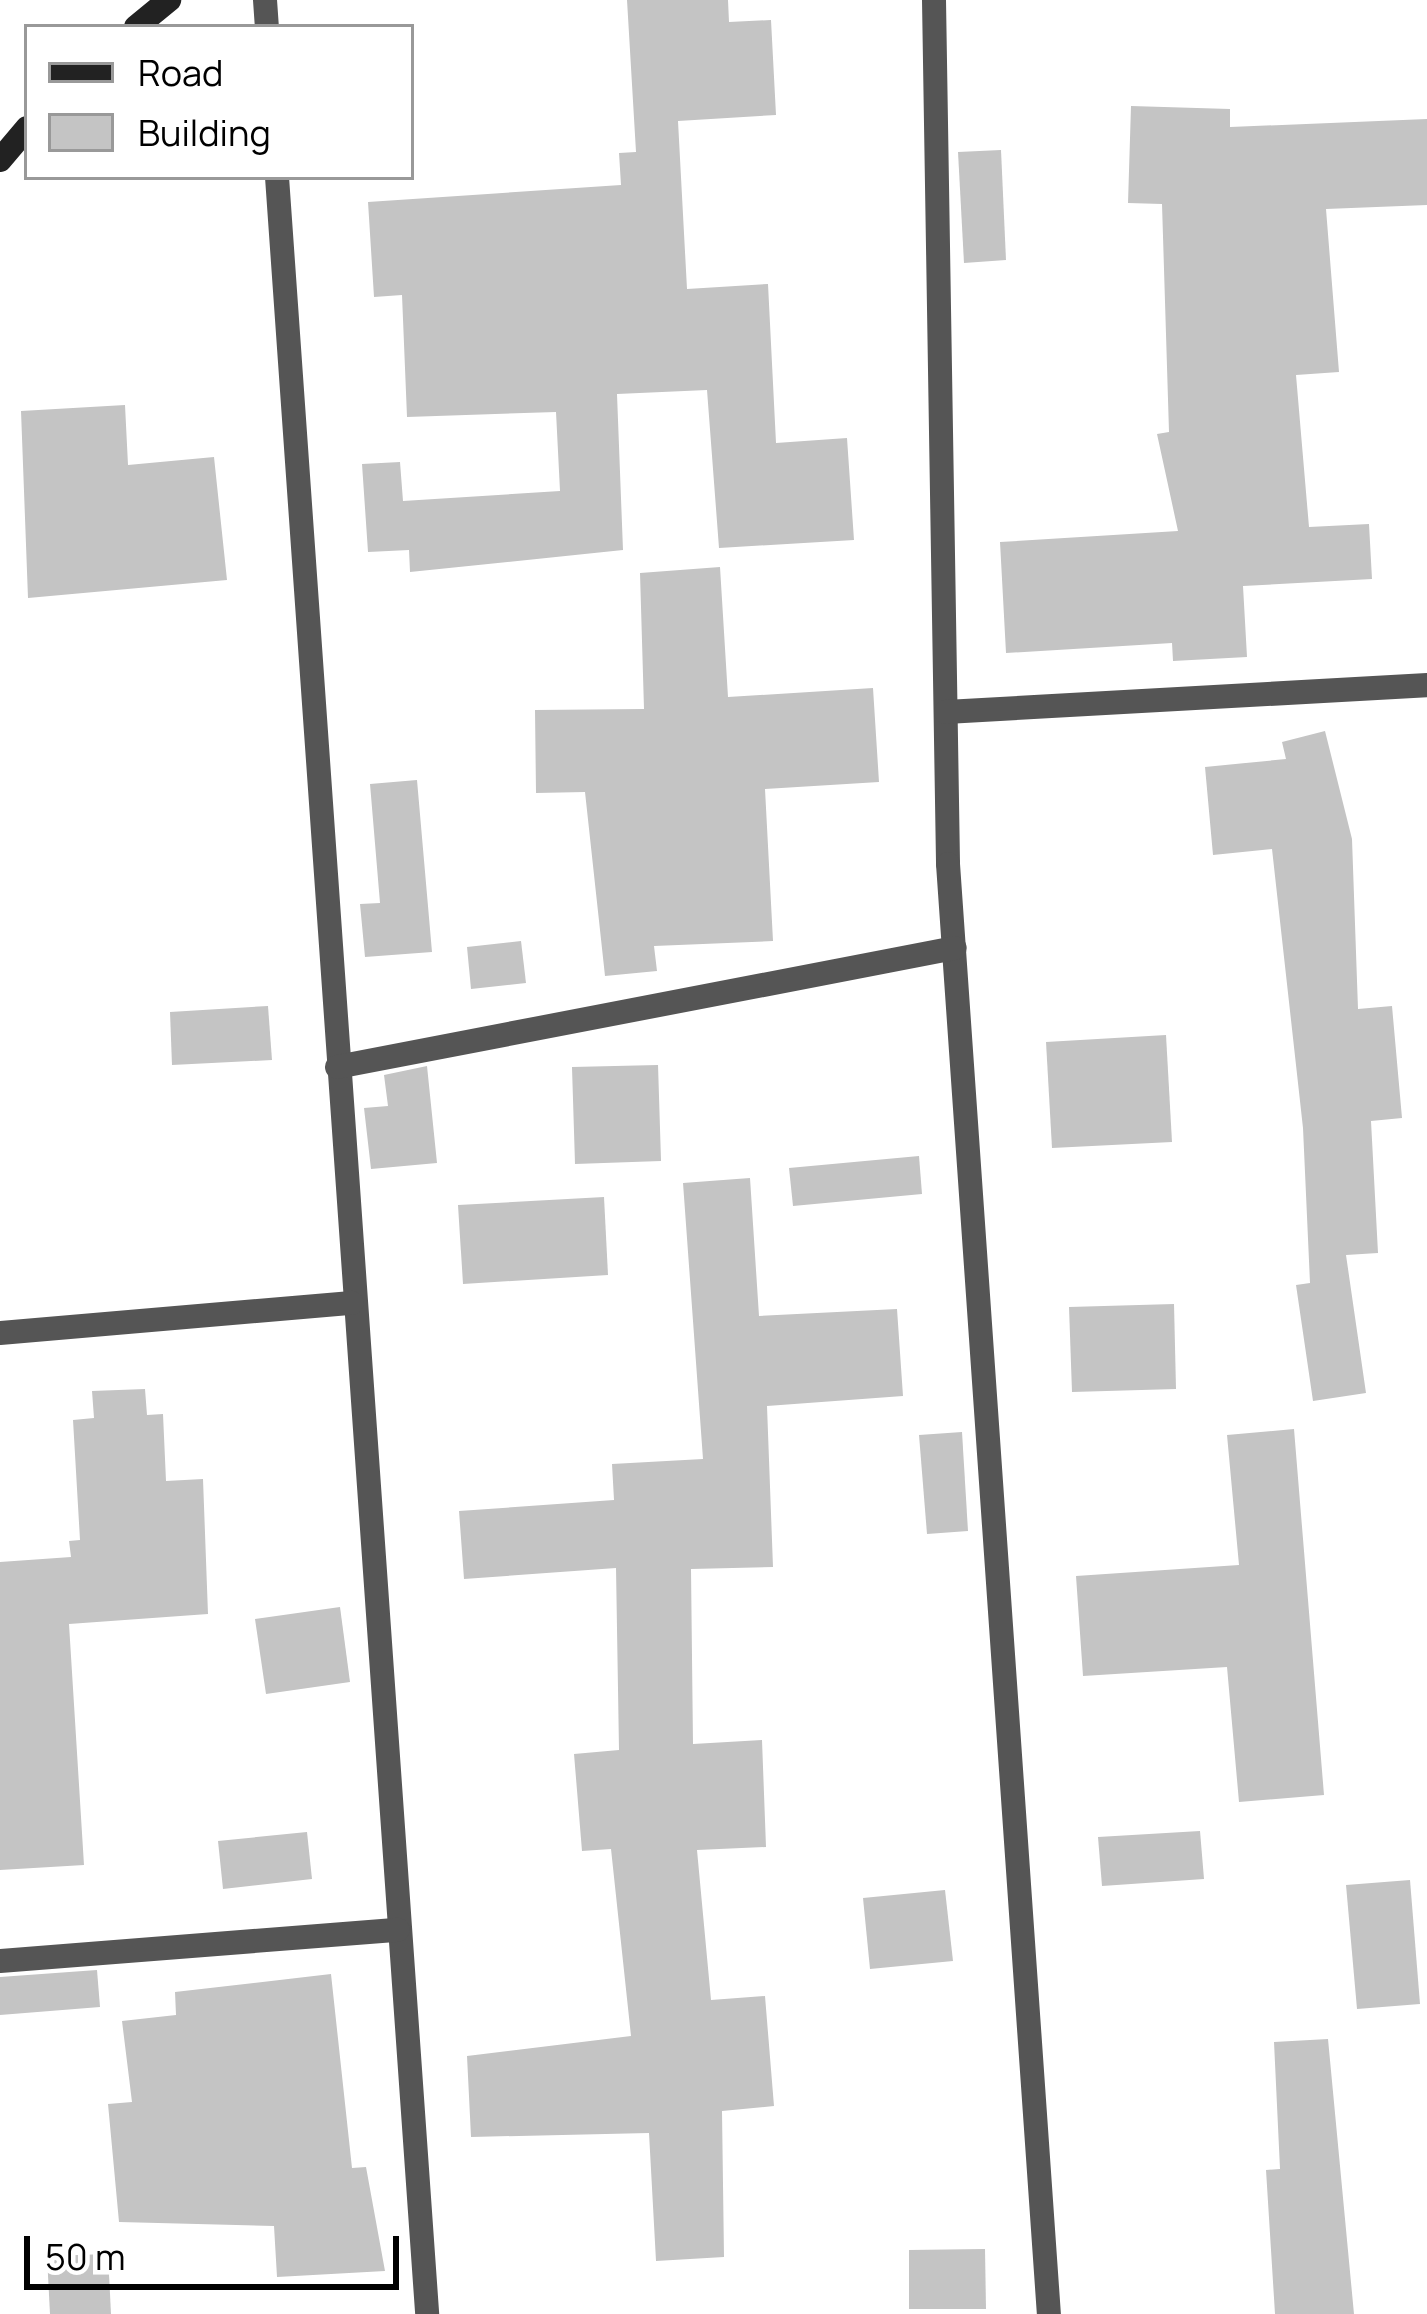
<!DOCTYPE html>
<html>
<head>
<meta charset="utf-8">
<style>
  body { margin:0 }
  #map { position:relative; width:1427px; height:2314px; overflow:hidden; background:#fff; font-family:Manrope,sans-serif }
  div>[style] { position:absolute }
  .building>* { inset:0; background:#c4c4c4 }
  .street>* { height:24px; margin:-12px; padding:0 12px; transform-origin:12px; border-radius:12px; background:#555 }
  .secondary>* { height:24px; margin:-12px; padding:0 12px; transform-origin:12px; border-radius:12px; background:#222 }
  span { translate:-50% -50%; white-space:nowrap; text-align:center; line-height:1.15; -webkit-text-stroke:10px #fff; paint-order:stroke }
  .legend { position:absolute; left:24px; top:24px; width:390px; height:156px; box-sizing:border-box; background:#fff; border:3px solid #999; margin:0; padding:15px 21px; list-style:none; font-size:36px; color:#000 }
  .legend li { display:flex; align-items:center; gap:24px; height:60px }
  .legend b { width:60px; border:3px solid #999 }
  .scale { position:absolute; left:24px; top:2236px; width:375px; height:54px; box-sizing:border-box; border:6px solid #000; border-top:0; padding-left:15px; font-size:36px; line-height:42px; white-space:nowrap; color:#000; -webkit-text-stroke:9px #fff; paint-order:stroke }
</style>
</head>
<body>
<div id="map">
  <div class="building">
    <i style="clip-path:polygon(627px 0,728px 0,729px 22px,771px 20px,776px 115px,678px 121px,687px 289px,768px 284px,776px 443px,847px 438px,854px 540px,719px 548px,707px 390px,617px 394px,623px 550px,410px 572px,409px 550px,368px 552px,362px 464px,400px 462px,403px 501px,560px 491px,556px 412px,407px 417px,402px 295px,374px 297px,368px 202px,621px 185px,619px 153px,636px 152px)"></i>
    <i style="clip-path:polygon(1131px 106px,1230px 109px,1230px 127px,1427px 119px,1427px 205px,1326px 209px,1339px 372px,1296px 375px,1309px 527px,1369px 524px,1372px 579px,1243px 586px,1247px 657px,1173px 661px,1172px 643px,1006px 653px,1000px 542px,1178px 531px,1157px 434px,1169px 432px,1162px 204px,1128px 203px)"></i>
    <i style="clip-path:polygon(1001px 150px,1006px 260px,964px 263px,958px 152px)"></i>
    <i style="clip-path:polygon(125px 405px,128px 465px,214px 457px,227px 580px,28px 598px,21px 411px)"></i>
    <i style="clip-path:polygon(720px 567px,728px 697px,873px 688px,879px 782px,765px 789px,773px 941px,654px 946px,657px 971px,605px 976px,585px 792px,536px 793px,535px 710px,644px 709px,640px 573px)"></i>
    <i style="clip-path:polygon(1325px 731px,1352px 839px,1358px 1009px,1392px 1006px,1402px 1118px,1371px 1121px,1378px 1253px,1346px 1255px,1366px 1393px,1313px 1401px,1296px 1285px,1310px 1283px,1303px 1128px,1272px 849px,1213px 855px,1205px 767px,1286px 759px,1282px 742px)"></i>
    <i style="clip-path:polygon(417px 780px,432px 952px,365px 957px,360px 904px,380px 903px,370px 784px)"></i>
    <i style="clip-path:polygon(521px 941px,526px 983px,471px 989px,467px 947px)"></i>
    <i style="clip-path:polygon(268px 1006px,272px 1060px,172px 1065px,170px 1012px)"></i>
    <i style="clip-path:polygon(1166px 1035px,1172px 1142px,1052px 1148px,1046px 1042px)"></i>
    <i style="clip-path:polygon(658px 1065px,661px 1161px,575px 1164px,572px 1067px)"></i>
    <i style="clip-path:polygon(427px 1066px,437px 1163px,371px 1169px,364px 1108px,388px 1106px,384px 1075px)"></i>
    <i style="clip-path:polygon(919px 1156px,922px 1194px,793px 1206px,789px 1168px)"></i>
    <i style="clip-path:polygon(750px 1178px,759px 1316px,897px 1309px,903px 1396px,767px 1406px,773px 1567px,691px 1569px,693px 1744px,762px 1740px,766px 1847px,697px 1850px,711px 2000px,765px 1996px,774px 2106px,722px 2111px,724px 2257px,656px 2261px,649px 2133px,471px 2137px,467px 2056px,631px 2036px,611px 1849px,582px 1851px,574px 1754px,619px 1750px,616px 1568px,464px 1579px,459px 1511px,614px 1500px,612px 1464px,703px 1459px,683px 1183px)"></i>
    <i style="clip-path:polygon(604px 1197px,608px 1275px,463px 1284px,458px 1205px)"></i>
    <i style="clip-path:polygon(1174px 1304px,1176px 1389px,1072px 1392px,1069px 1307px)"></i>
    <i style="clip-path:polygon(145px 1389px,147px 1415px,163px 1414px,166px 1481px,203px 1479px,208px 1614px,69px 1624px,84px 1865px,0 1870px,0 1562px,71px 1557px,69px 1541px,80px 1540px,73px 1420px,94px 1418px,92px 1391px)"></i>
    <i style="clip-path:polygon(1294px 1429px,1324px 1795px,1239px 1802px,1227px 1667px,1083px 1676px,1076px 1576px,1239px 1565px,1227px 1435px)"></i>
    <i style="clip-path:polygon(962px 1432px,968px 1531px,927px 1534px,919px 1435px)"></i>
    <i style="clip-path:polygon(340px 1607px,350px 1682px,266px 1694px,255px 1619px)"></i>
    <i style="clip-path:polygon(1200px 1831px,1204px 1879px,1102px 1886px,1098px 1837px)"></i>
    <i style="clip-path:polygon(307px 1832px,312px 1879px,223px 1889px,218px 1841px)"></i>
    <i style="clip-path:polygon(1410px 1880px,1420px 2004px,1357px 2009px,1346px 1885px)"></i>
    <i style="clip-path:polygon(945px 1890px,953px 1961px,870px 1969px,863px 1898px)"></i>
    <i style="clip-path:polygon(97px 1970px,100px 2007px,0 2015px,0 1977px)"></i>
    <i style="clip-path:polygon(331px 1974px,352px 2168px,366px 2167px,385px 2271px,277px 2277px,274px 2226px,119px 2222px,108px 2104px,132px 2102px,122px 2021px,176px 2015px,175px 1992px)"></i>
    <i style="clip-path:polygon(1328px 2039px,1354px 2314px,1275px 2314px,1266px 2170px,1280px 2169px,1274px 2042px)"></i>
    <i style="clip-path:polygon(985px 2249px,986px 2309px,909px 2309px,909px 2250px)"></i>
    <i style="clip-path:polygon(108px 2254px,111px 2314px,50px 2314px,47px 2256px)"></i>
  </div>
  <div class="street">
    <i style="left:265px;top:0;width:27px;rotate:86deg"></i>
    <i style="left:934px;top:0;width:864px;rotate:89.07deg"></i>
    <i style="left:948px;top:864px;width:1454px;rotate:86.02deg"></i>
    <i style="left:277px;top:177px;width:2142px;rotate:85.98deg"></i>
    <i style="left:946px;top:712px;width:482px;rotate:-3.2deg"></i>
    <i style="left:337px;top:1067px;width:629px;rotate:-10.9deg"></i>
    <i style="left:0;top:1333px;width:353px;rotate:-4.9deg"></i>
    <i style="left:0;top:1961px;width:399px;rotate:-4.5deg"></i>
  </div>
  <div class="secondary">
    <i style="left:136px;top:27px;width:43px;rotate:-39.3deg"></i>
    <i style="left:0;top:160px;width:42px;rotate:-49.8deg"></i>
  </div>
  <ul class="legend">
  <li><b style="height:15px;background:#222"></b>Road</li>
  <li><b style="height:33px;background:#c4c4c4"></b>Building</li>
  </ul>
  <div class="scale">50 m</div>
</div>
</body>
</html>
